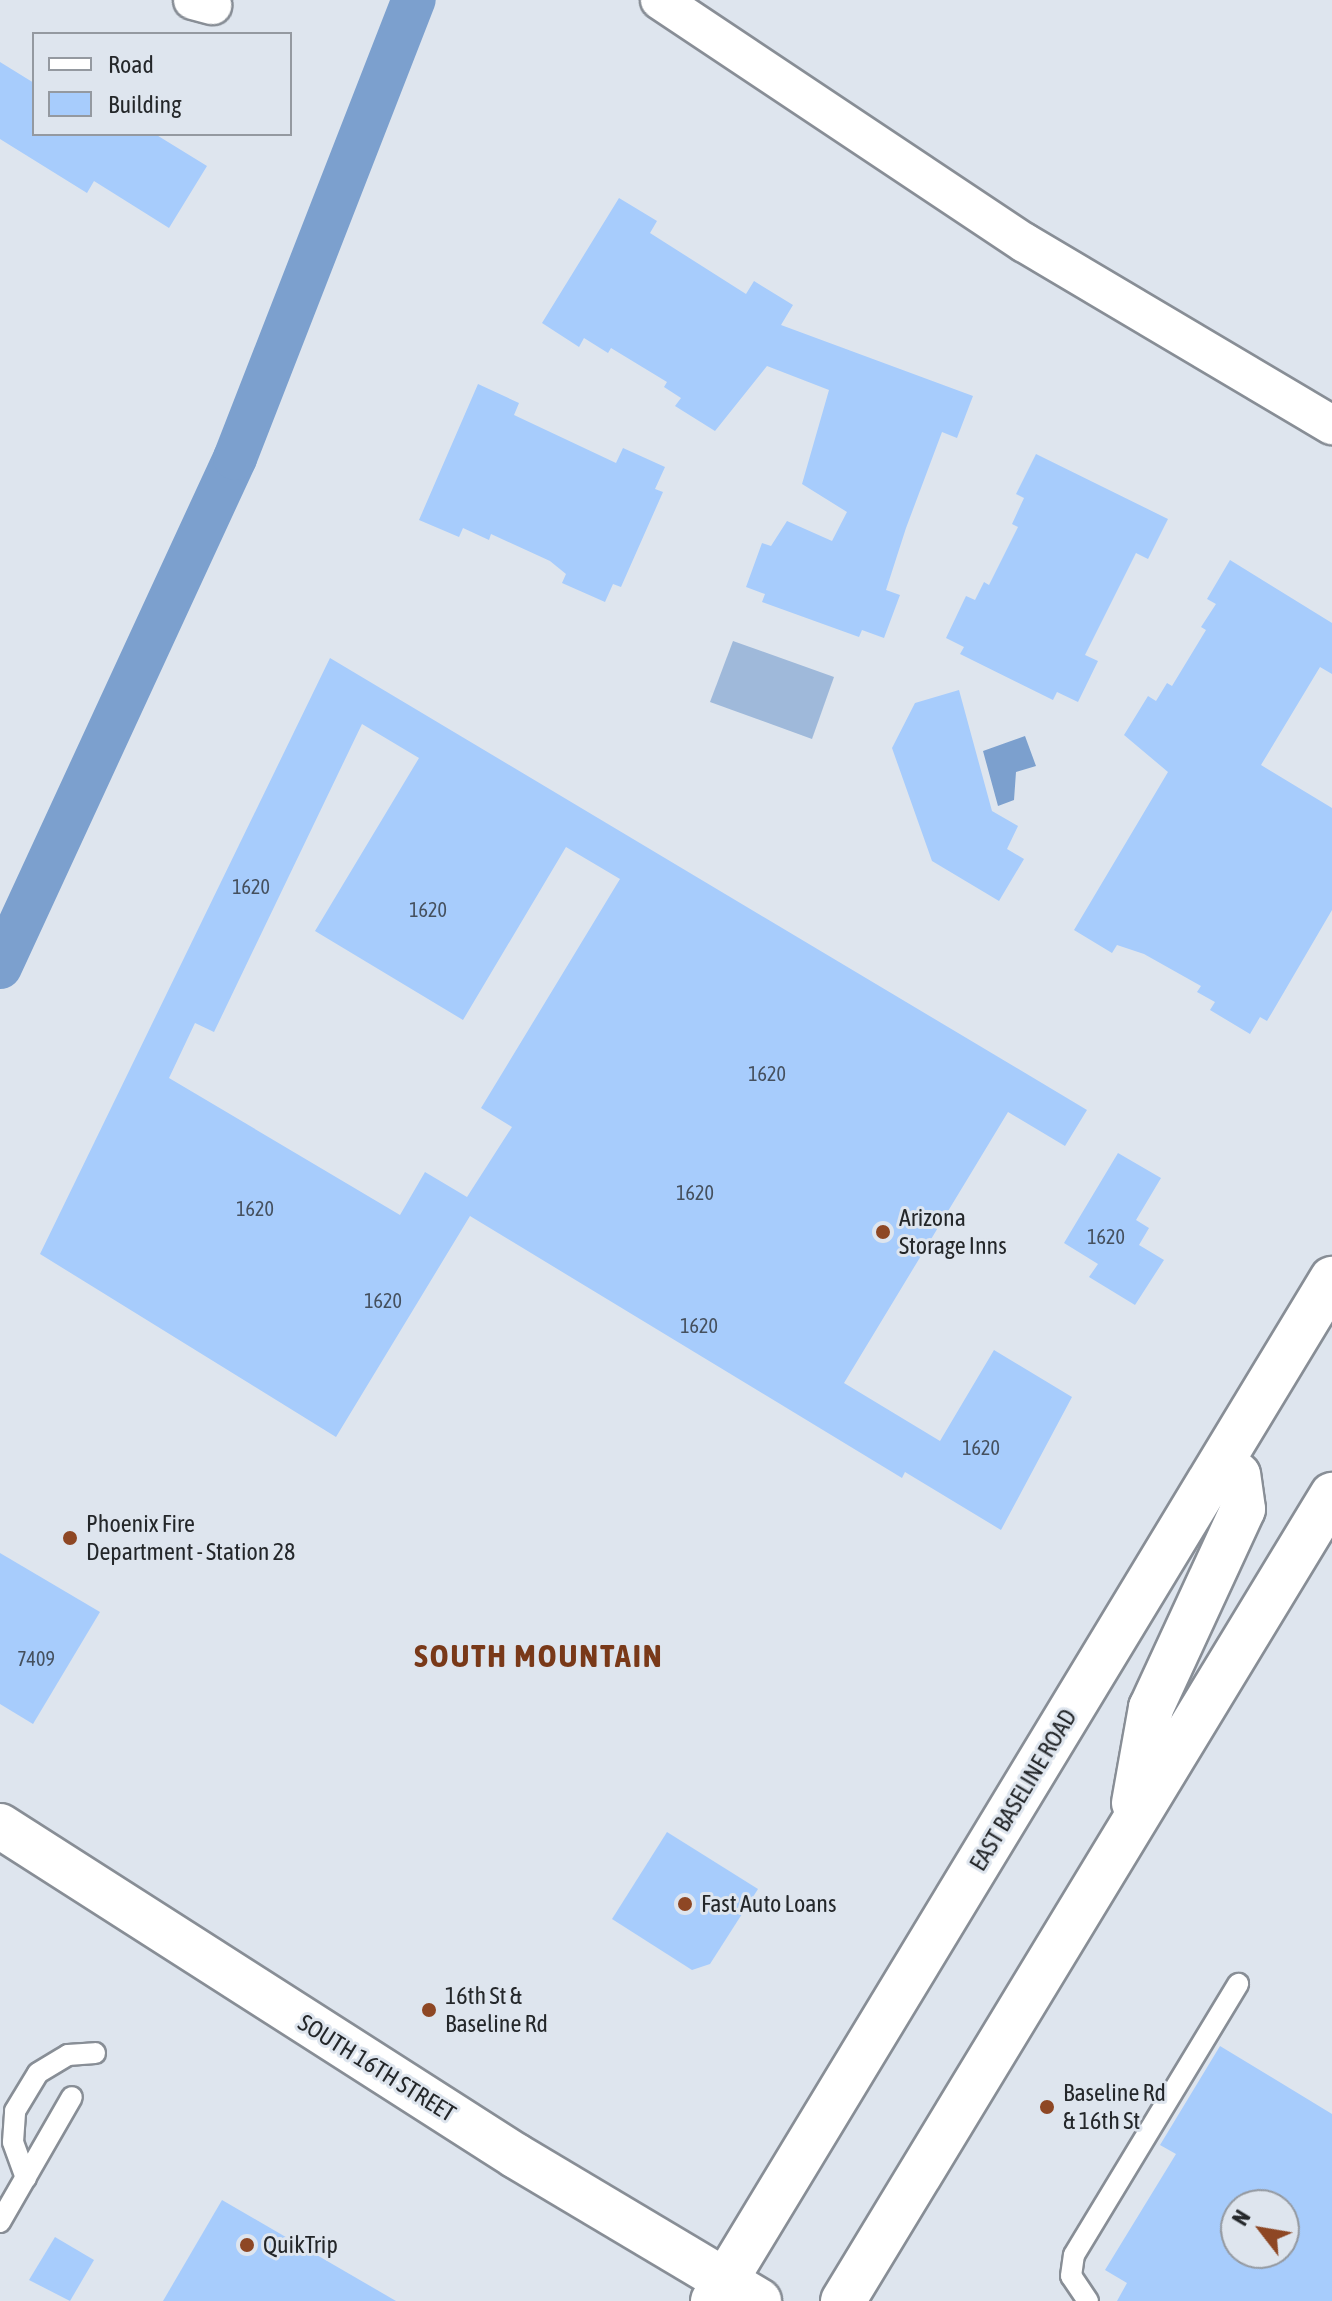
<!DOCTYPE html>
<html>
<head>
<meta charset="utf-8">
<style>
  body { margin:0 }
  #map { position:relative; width:1332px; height:2301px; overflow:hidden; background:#dee5ee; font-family:"Asap Condensed",sans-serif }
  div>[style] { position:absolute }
  .green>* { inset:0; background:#9fb9da }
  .water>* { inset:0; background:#7ca0ce }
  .canal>* { height:44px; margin:-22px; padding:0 22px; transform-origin:22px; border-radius:22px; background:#7ca0ce }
  .building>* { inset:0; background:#a7ccfc }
  .roads { filter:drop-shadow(2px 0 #888e96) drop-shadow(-2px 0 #888e96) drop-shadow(0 2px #888e96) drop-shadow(0 -2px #888e96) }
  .service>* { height:20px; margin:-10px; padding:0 10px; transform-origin:10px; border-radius:10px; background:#fff }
  .minor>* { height:38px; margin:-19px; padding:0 19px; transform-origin:19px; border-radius:19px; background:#fff }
  .secondary>* { height:44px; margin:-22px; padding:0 22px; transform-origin:22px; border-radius:22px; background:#fff }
  .primary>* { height:44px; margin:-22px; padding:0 22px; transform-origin:22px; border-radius:22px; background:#fff }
  .dots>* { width:22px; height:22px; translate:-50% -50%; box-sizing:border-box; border:4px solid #dee5ee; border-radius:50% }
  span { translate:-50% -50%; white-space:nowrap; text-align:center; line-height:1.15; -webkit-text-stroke:6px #dee5ee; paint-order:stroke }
  .number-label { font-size:20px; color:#45505e }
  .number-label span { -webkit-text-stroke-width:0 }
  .poi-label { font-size:24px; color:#24272a }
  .left { translate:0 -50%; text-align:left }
  .street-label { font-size:24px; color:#24272a }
  .district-label { font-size:32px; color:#793919; font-weight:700; letter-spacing:2px }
  .legend { position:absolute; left:32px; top:32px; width:260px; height:104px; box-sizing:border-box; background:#dee5ee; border:2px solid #9499a0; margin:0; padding:10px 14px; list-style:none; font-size:24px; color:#24272a }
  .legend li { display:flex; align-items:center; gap:16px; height:40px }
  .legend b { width:40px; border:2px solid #9499a0 }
  .north { position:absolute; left:1220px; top:2189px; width:80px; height:80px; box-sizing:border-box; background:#dee5ee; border:2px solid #9499a0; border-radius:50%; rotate:301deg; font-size:22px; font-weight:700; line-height:32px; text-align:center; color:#24272a }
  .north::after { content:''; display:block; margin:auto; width:28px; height:36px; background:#8e4724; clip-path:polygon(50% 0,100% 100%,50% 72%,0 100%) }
</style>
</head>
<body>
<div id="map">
  <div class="green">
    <i style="clip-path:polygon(733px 641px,834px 677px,812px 739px,710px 702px)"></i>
  </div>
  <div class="water">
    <i style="clip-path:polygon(1025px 736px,1036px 766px,1016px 772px,1014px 800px,998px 806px,983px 751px)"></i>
  </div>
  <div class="canal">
    <i style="left:0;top:967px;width:561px;rotate:-65.22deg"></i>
    <i style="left:235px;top:458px;width:492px;rotate:-68.7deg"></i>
  </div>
  <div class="building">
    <i style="clip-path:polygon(0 62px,34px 83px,34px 134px,155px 134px,207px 166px,169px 228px,94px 181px,87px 193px,0 139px)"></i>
    <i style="clip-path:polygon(619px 198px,657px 221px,650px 233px,746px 294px,754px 281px,793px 305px,781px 325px,973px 396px,957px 438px,942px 432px,906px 528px,886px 590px,900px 595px,884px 638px,862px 630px,859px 637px,762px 602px,765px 594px,746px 587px,762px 543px,771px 546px,787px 521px,832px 541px,847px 512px,802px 484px,829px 390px,767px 366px,715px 431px,675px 406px,681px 398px,664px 387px,667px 382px,611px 348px,608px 353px,584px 338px,579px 347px,542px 323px)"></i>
    <i style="clip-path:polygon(478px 384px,519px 403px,514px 415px,616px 463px,623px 448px,665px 467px,655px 489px,663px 492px,621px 587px,613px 584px,605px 602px,562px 583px,566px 574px,550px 561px,491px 534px,489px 540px,463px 528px,459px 537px,419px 520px)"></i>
    <i style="clip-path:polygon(1036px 454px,1168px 519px,1148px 559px,1136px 553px,1085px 655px,1098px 661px,1078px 702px,1057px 692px,1053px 700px,960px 654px,964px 647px,946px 638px,966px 596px,975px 600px,984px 582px,989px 585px,1018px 527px,1012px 524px,1024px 498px,1016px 494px)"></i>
    <i style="clip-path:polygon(1230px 560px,1332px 623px,1332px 674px,1320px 667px,1261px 765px,1332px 808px,1332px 910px,1267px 1021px,1260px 1017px,1250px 1034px,1210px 1010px,1215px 1002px,1197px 992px,1201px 986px,1144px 954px,1117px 945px,1112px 953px,1074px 930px,1168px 772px,1124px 735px,1148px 696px,1156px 701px,1167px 683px,1172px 686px,1206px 630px,1201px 627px,1216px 604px,1207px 599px)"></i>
    <i style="clip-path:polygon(evenodd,330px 658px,1087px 1110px,1065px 1146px,1008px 1112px,844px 1383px,940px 1441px,994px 1350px,1072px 1397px,1001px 1530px,905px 1472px,902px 1478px,470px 1216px,336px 1437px,40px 1254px,330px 658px,362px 724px,419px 758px,315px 931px,463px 1020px,566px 847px,620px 879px,481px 1108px,512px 1127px,467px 1197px,425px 1172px,400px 1215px,169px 1078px,195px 1023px,214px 1032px,362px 724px)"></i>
    <i style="clip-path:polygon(959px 690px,992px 811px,1018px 826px,1007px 849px,1024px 859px,999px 901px,932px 861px,892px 748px,915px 703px)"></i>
    <i style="clip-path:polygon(1118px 1153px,1161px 1178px,1136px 1220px,1149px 1228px,1139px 1245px,1164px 1260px,1135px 1305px,1089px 1277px,1098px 1264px,1064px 1243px)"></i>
    <i style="clip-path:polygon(0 1553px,100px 1612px,33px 1724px,0 1704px)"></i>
    <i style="clip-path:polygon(667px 1832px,758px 1889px,710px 1964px,692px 1970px,612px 1919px)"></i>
    <i style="clip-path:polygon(evenodd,1220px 2046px,1332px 2114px,1332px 2301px,1117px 2301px,1127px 2283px,1105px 2270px,1176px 2154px,1160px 2145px,1220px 2046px,1236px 2205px,1284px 2205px,1284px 2253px,1236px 2253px,1236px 2205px)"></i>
    <i style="clip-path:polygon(222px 2200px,272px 2229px,396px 2301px,163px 2301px)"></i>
    <i style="clip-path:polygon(55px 2237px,94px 2260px,70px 2301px,29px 2280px)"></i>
  </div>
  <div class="roads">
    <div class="service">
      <i style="left:26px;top:2178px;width:38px;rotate:-110deg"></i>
      <i style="left:13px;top:2142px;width:31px;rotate:-86deg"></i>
      <i style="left:15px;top:2111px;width:44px;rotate:-58.8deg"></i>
      <i style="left:38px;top:2073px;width:35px;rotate:-31deg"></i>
      <i style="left:68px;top:2055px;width:27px;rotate:-4deg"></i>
      <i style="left:0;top:2222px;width:144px;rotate:-60.1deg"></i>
      <i style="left:1088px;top:2301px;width:30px;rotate:-124deg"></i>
      <i style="left:1071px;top:2276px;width:21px;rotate:-82deg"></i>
      <i style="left:1074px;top:2255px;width:317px;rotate:-58.8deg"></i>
    </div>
    <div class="minor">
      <i style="left:193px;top:0;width:20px;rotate:15deg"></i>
      <i style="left:660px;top:0;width:438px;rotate:33.7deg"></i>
      <i style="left:1025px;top:243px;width:357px;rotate:30.7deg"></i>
    </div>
    <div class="secondary">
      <i style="left:0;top:1826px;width:612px;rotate:32.6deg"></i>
      <i style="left:516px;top:2156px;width:283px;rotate:30.8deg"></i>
    </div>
    <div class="primary">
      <i style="left:1134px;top:1803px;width:97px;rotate:-79.9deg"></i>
      <i style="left:1151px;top:1708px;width:219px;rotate:-65.2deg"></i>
      <i style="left:1243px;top:1509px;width:34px;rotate:-98deg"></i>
      <i style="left:1238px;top:1475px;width:21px;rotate:-137deg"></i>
      <i style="left:713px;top:2301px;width:1195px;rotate:-58.8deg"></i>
      <i style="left:843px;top:2301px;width:943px;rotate:-58.75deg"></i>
    </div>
  </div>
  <div class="dots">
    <i style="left:883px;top:1232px;background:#8e4724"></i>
    <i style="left:70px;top:1538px;background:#8e4724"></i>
    <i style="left:685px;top:1904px;background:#8e4724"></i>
    <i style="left:429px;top:2010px;background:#8e4724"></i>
    <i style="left:1047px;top:2107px;background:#8e4724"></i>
    <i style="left:247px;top:2245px;background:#8e4724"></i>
  </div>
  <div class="number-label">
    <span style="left:251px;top:886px">1620</span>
    <span style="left:428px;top:909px">1620</span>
    <span style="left:767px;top:1073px">1620</span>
    <span style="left:695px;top:1192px">1620</span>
    <span style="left:255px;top:1208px">1620</span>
    <span style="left:1106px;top:1236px">1620</span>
    <span style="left:383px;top:1300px">1620</span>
    <span style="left:699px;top:1325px">1620</span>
    <span style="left:981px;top:1447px">1620</span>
    <span style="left:36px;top:1658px">7409</span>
  </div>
  <div class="poi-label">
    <span class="left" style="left:899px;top:1232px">Arizona<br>Storage Inns</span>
    <span class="left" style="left:86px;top:1538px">Phoenix Fire<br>Department - Station 28</span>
    <span class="left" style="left:701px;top:1904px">Fast Auto Loans</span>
    <span class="left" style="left:445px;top:2010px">16th St &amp;<br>Baseline Rd</span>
    <span class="left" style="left:1063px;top:2107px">Baseline Rd<br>&amp; 16th St</span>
    <span class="left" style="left:263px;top:2245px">QuikTrip</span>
  </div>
  <div class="street-label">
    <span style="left:1023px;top:1790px;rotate:-59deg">EAST BASELINE ROAD</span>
    <span style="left:377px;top:2068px;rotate:32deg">SOUTH 16TH STREET</span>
  </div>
  <div class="district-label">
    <span style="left:539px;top:1656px">SOUTH MOUNTAIN</span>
  </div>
  <ul class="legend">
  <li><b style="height:10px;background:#fff"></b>Road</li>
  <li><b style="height:22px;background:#a7ccfc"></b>Building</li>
  </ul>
  <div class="north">N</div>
</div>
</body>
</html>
